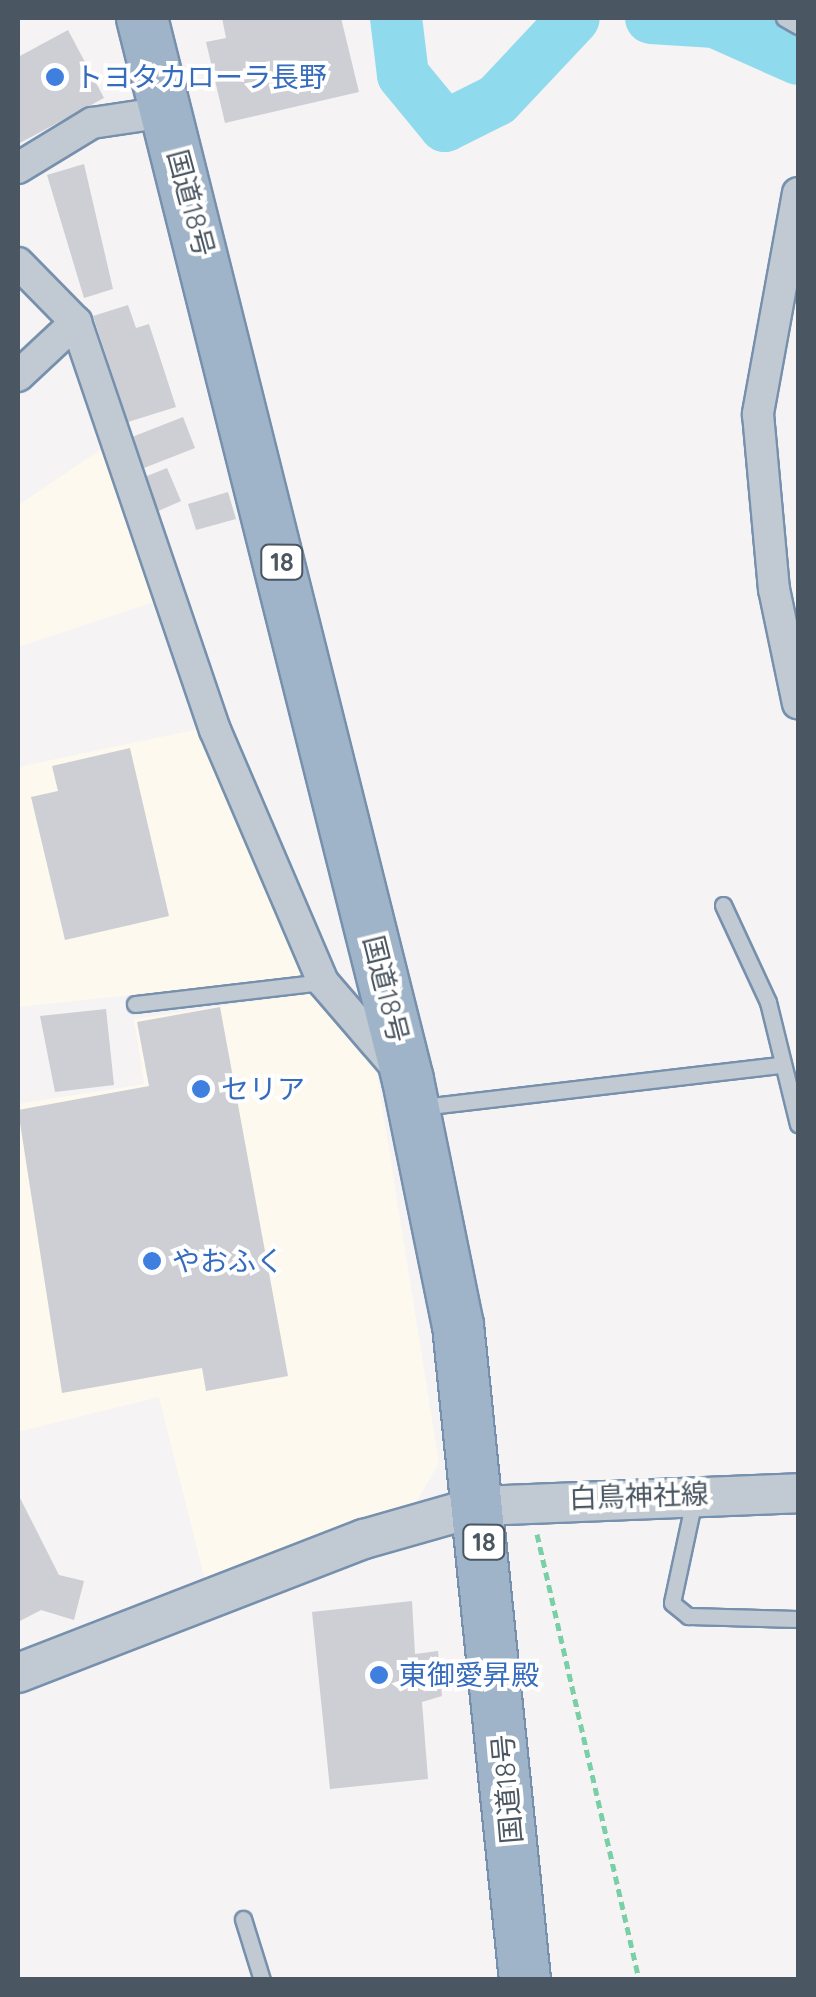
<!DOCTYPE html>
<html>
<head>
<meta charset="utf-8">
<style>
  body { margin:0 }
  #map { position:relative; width:816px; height:1997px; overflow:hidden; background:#f5f3f3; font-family:Quicksand,"Noto Sans JP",sans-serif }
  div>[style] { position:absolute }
  .commercial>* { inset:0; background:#fdf9ef }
  .river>* { height:52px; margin:-26px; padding:0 26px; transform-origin:26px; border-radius:26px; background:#90daee }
  .building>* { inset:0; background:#cdcfd5 }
  .path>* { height:5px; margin-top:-2.5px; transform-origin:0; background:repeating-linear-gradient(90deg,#7ad0a6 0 8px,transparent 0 13px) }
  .roads { filter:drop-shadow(2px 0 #7690ad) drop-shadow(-2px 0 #7690ad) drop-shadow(0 2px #7690ad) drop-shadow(0 -2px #7690ad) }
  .service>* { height:15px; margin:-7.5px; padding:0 7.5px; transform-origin:7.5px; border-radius:7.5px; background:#c1cad2 }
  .minor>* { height:30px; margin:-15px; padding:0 15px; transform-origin:15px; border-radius:15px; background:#c1cad2 }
  .tertiary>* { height:38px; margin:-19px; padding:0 19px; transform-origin:19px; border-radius:19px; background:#c1cad2 }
  .trunk>* { height:50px; margin:-25px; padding:0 25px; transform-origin:25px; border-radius:25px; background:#9fb4c9 }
  .dots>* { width:28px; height:28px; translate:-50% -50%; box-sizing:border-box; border:5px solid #fff; border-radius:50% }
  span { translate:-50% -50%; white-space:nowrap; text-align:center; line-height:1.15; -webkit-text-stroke:8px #fff; paint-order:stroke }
  .shield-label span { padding:2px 8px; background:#fff; border:2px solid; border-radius:8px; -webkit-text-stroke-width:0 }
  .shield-label { font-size:25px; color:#4a5661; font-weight:700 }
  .shop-label { font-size:28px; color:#366cbe }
  .left { translate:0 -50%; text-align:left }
  .street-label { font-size:28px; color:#4a5661 }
  .frame { position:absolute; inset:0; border:20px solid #4a5661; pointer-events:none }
</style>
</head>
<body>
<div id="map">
  <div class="commercial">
    <i style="clip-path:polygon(106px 446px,166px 598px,18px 647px,18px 505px)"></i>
    <i style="clip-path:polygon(203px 728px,310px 976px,18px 1007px,18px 767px)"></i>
    <i style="clip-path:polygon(318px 992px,377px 1074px,439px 1463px,414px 1506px,206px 1584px,159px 1397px,18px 1432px,18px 1104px,144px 1084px,134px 1019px)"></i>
  </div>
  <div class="river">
    <i style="left:396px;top:18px;width:57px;rotate:83deg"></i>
    <i style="left:403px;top:75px;width:66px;rotate:50.5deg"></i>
    <i style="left:445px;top:126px;width:58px;rotate:-26.6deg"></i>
    <i style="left:497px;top:100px;width:112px;rotate:-46.8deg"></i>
    <i style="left:651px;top:18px;width:64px;rotate:3.6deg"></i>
    <i style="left:715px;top:22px;width:91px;rotate:24deg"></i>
  </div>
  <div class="building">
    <i style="clip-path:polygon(222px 18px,341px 18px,359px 92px,225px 123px,206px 42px,226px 38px)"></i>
    <i style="clip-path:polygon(68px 30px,104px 98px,18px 144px,18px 57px)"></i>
    <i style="clip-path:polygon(84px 164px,113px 289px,84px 298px,47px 175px)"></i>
    <i style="clip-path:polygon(128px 305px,136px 328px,149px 324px,176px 407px,128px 422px,93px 316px)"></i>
    <i style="clip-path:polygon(183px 417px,195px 448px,144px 468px,132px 437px)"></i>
    <i style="clip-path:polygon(167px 468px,181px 501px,156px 512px,142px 478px)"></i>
    <i style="clip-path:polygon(228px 492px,236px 519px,196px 530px,188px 504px)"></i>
    <i style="clip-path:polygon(130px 748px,169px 916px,65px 940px,31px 797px,58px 791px,52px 766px)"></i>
    <i style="clip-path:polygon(220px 1007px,288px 1376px,206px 1391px,202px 1368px,62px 1393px,18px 1110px,149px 1086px,137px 1022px)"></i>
    <i style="clip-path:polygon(106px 1009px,114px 1085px,55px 1092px,40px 1016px)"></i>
    <i style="clip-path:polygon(18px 1494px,59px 1575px,84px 1581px,74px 1620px,41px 1610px,18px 1622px)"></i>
    <i style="clip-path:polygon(412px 1601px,415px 1654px,438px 1651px,442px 1696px,422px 1702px,428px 1779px,330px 1789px,312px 1612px)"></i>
  </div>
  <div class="path">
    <i style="left:537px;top:1534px;width:458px;rotate:77.1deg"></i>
  </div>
  <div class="roads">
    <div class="service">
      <i style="left:784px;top:18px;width:16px;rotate:30deg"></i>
      <i style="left:723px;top:905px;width:107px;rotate:65.1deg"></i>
      <i style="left:768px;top:1002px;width:126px;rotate:76.2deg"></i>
      <i style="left:135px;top:1004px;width:189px;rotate:-6.7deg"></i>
      <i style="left:422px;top:1107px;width:361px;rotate:-6.7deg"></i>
      <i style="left:694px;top:1500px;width:105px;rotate:102.1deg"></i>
      <i style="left:672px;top:1603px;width:21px;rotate:39deg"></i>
      <i style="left:688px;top:1616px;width:110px;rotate:1.6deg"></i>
      <i style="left:243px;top:1919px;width:64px;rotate:72.7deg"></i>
    </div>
    <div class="minor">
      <i style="left:18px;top:168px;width:87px;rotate:-31.3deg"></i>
      <i style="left:92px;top:123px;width:75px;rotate:-8.5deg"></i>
      <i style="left:798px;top:193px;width:225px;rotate:100.3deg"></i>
      <i style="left:758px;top:414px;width:176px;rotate:84.8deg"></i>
      <i style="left:774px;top:589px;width:117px;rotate:78.2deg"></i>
      <i style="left:18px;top:263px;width:83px;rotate:45.5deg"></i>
      <i style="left:76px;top:322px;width:431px;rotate:71.2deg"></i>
      <i style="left:215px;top:730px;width:274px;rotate:66.8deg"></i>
      <i style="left:323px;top:982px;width:123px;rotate:49.3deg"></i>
      <i style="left:18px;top:376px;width:79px;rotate:-43deg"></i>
    </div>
    <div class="tertiary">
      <i style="left:18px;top:1673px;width:371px;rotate:-21.2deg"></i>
      <i style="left:364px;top:1539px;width:121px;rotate:-15.9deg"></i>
      <i style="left:480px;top:1506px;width:318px;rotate:-2.3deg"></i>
    </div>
    <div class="trunk">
      <i style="left:142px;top:18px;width:1095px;rotate:75.94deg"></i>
      <i style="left:408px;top:1080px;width:250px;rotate:78.5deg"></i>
      <i style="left:458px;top:1325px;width:658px;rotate:84.16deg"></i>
    </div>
  </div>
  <div class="dots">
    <i style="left:55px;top:77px;background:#3f7fe0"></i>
    <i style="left:201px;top:1089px;background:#3f7fe0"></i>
    <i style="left:152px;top:1261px;background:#3f7fe0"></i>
    <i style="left:379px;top:1675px;background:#3f7fe0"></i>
  </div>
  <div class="shield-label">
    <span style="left:282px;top:562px">18</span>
    <span style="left:484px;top:1542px">18</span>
  </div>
  <div class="shop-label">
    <span class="left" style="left:75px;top:77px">トヨタカローラ長野</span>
    <span class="left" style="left:221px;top:1089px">セリア</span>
    <span class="left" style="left:172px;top:1261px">やおふく</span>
    <span class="left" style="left:399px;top:1675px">東御愛昇殿</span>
  </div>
  <div class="street-label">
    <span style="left:191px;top:203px;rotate:75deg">国道18号</span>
    <span style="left:386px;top:989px;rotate:76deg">国道18号</span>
    <span style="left:639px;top:1496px;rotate:-2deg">白鳥神社線</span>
    <span style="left:507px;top:1789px;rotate:-95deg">国道18号</span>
  </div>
  <div class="frame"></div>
</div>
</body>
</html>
